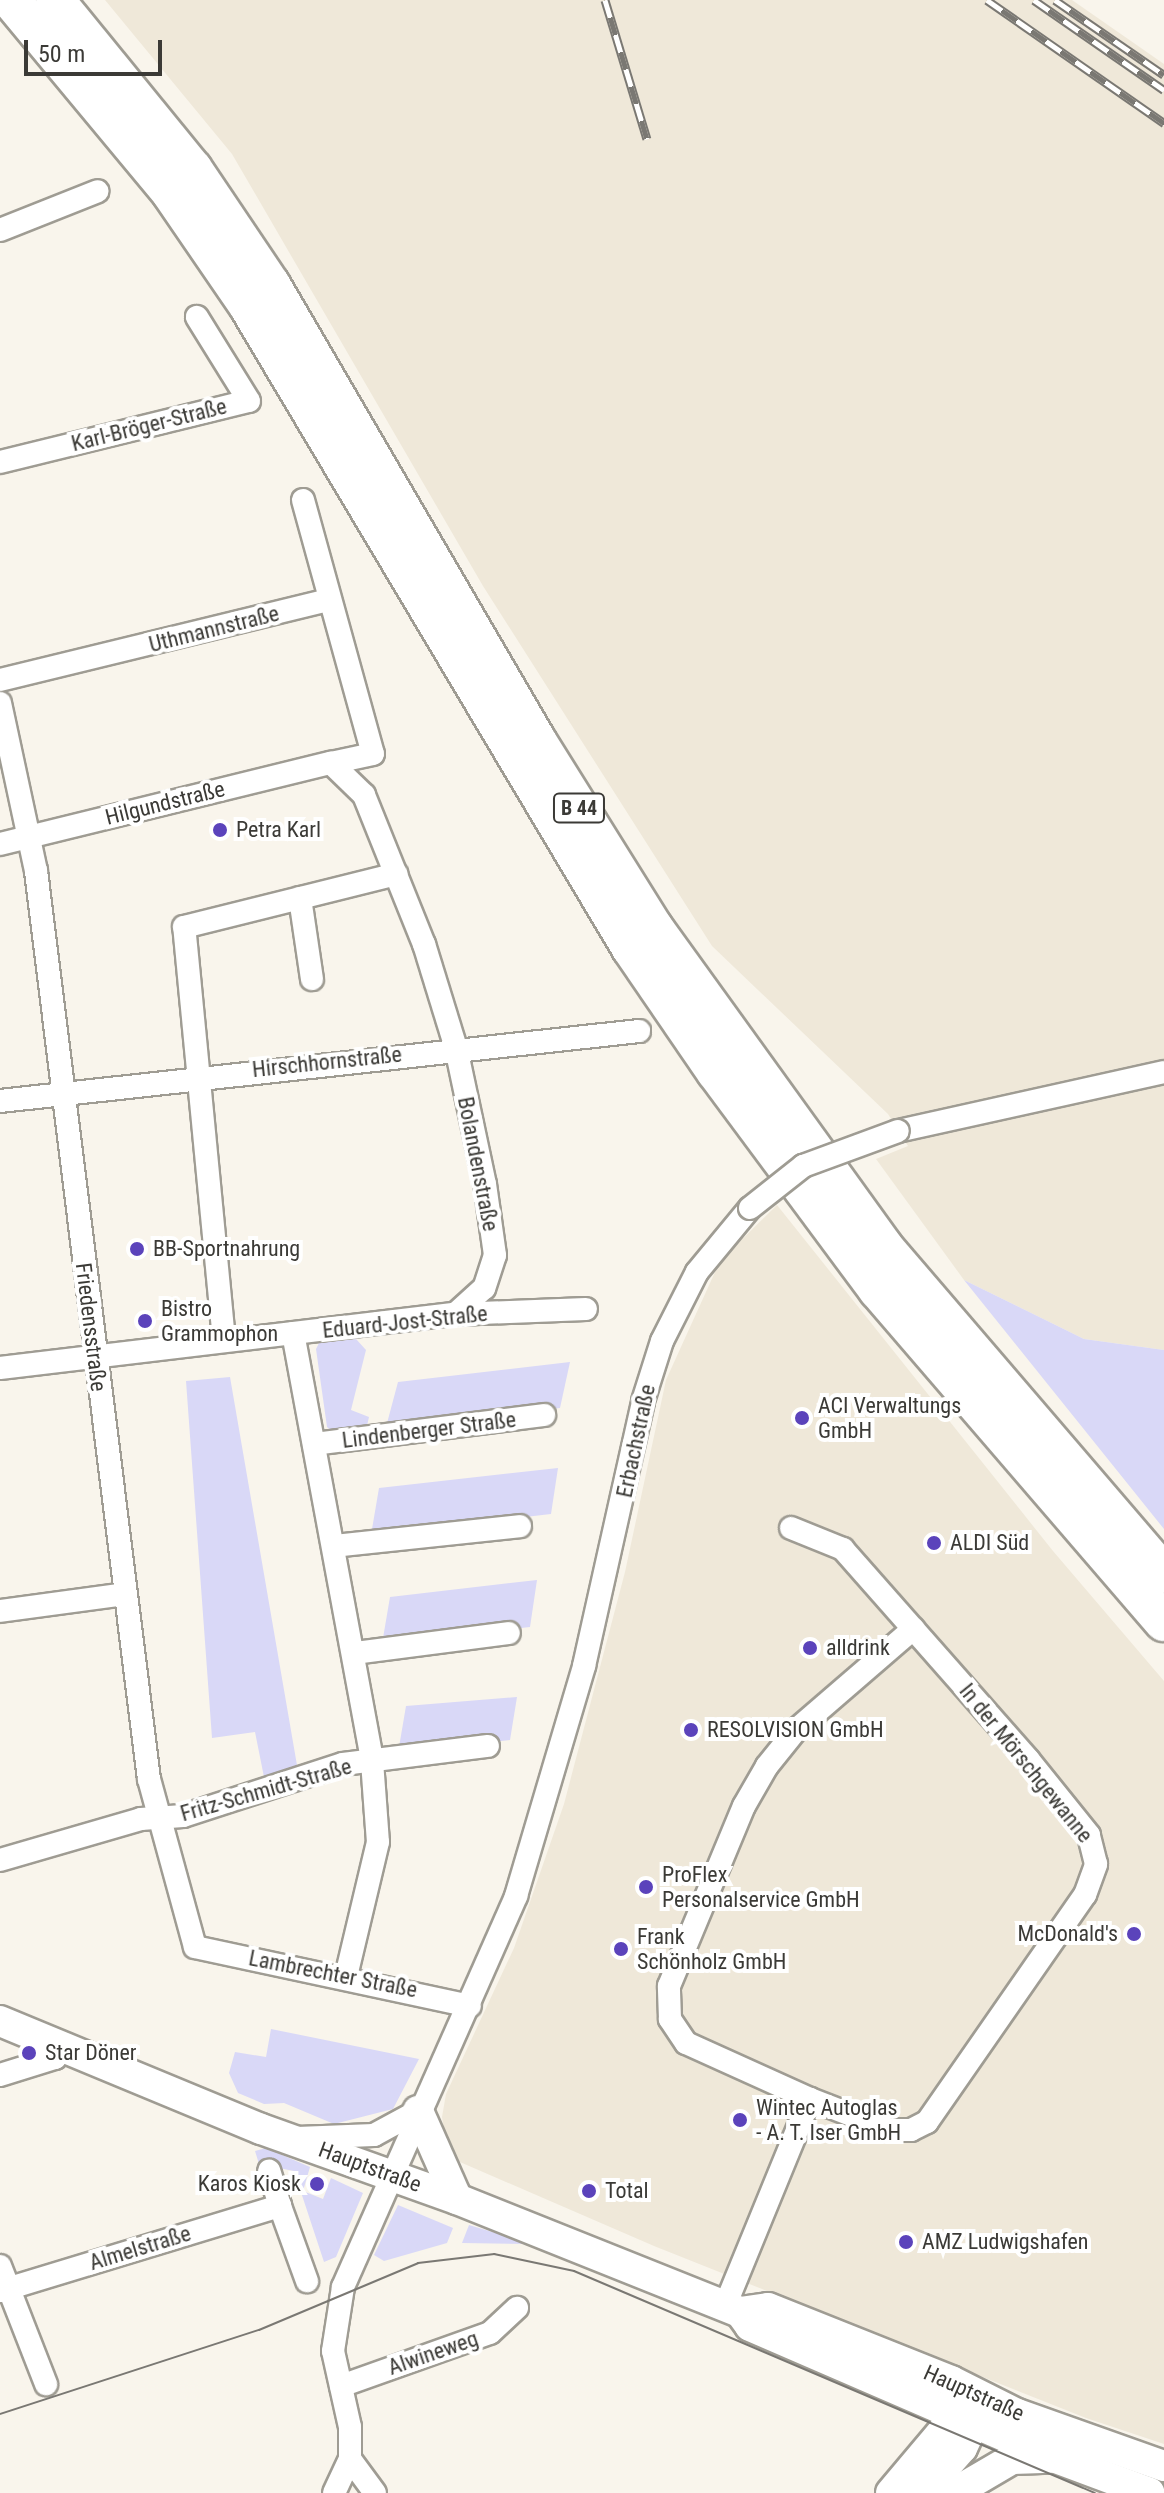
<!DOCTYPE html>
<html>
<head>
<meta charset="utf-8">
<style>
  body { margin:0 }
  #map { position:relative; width:1164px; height:2493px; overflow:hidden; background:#f9f5ec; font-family:"Roboto Condensed",sans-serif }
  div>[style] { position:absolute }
  .built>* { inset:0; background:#efe8d9 }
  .green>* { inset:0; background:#d9d8f7 }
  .roads { filter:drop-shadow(2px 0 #9f9c93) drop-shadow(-2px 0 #9f9c93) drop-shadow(0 2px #9f9c93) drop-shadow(0 -2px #9f9c93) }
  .street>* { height:22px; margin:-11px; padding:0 11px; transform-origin:11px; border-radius:11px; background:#fff }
  .secondary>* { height:30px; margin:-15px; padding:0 15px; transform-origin:15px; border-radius:15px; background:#fff }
  .highway>* { height:38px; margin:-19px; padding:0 19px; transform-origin:19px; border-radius:19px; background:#fff }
  .tram>* { height:2px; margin:-1px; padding:0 1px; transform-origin:1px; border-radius:1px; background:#7a7873 }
  .rail>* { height:9px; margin-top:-4.5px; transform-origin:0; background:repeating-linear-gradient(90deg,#fff 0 18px,#7a7873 0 36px); box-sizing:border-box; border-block:2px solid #7a7873 }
  .bridges { filter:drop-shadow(2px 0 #9f9c93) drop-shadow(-2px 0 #9f9c93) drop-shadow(0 2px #9f9c93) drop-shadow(0 -2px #9f9c93) }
  .street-bridge>* { height:22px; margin:-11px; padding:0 11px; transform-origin:11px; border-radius:11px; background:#fff }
  .dots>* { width:22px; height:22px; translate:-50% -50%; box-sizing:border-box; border:4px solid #fff; border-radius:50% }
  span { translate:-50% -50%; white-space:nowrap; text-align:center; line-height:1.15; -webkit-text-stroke:8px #fff; paint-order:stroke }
  .shield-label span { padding:2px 6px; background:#fff; border:2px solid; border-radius:6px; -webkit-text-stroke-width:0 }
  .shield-label { font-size:20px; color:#3b3a36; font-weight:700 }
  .street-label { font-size:22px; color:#3b3a36 }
  .poi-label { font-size:22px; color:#3b3a36 }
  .left { translate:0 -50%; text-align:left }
  .right { translate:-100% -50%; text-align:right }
  .scale { position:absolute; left:24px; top:40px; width:138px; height:36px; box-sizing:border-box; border:4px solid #3b3a36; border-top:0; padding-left:10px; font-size:24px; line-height:28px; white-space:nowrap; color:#3b3a36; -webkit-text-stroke:6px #fff; paint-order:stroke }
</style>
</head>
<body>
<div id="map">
  <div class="built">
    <i style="clip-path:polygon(105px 0,1072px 0,1164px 64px,1164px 1350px,1084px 1339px,964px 1280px,876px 1159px,908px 1146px,888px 1114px,712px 946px,483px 586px,232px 154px)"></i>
    <i style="clip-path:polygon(777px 1205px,1053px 1551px,1164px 1681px,1164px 2444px,1086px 2418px,654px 2246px,453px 2159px,446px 2142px,442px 2117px,446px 2094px,514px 1948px,564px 1804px,625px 1572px,666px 1380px,720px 1261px)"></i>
  </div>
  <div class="green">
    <i style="clip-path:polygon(964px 1280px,1084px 1339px,1164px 1350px,1164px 1529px)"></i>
    <i style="clip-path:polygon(356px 1339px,366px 1350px,351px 1410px,369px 1417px,366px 1430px,334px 1433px,327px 1427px,316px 1349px,319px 1343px)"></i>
    <i style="clip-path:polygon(570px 1362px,560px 1408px,386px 1427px,398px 1382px)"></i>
    <i style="clip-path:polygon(230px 1377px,298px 1771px,265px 1782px,255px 1732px,212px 1738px,186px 1381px)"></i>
    <i style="clip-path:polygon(558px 1468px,551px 1514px,371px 1535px,379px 1488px)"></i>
    <i style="clip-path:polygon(537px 1580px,530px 1627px,382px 1644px,390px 1597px)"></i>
    <i style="clip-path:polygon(517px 1697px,510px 1740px,398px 1753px,406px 1706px)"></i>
    <i style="clip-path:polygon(271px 2029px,419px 2059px,393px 2109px,334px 2124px,284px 2103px,264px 2104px,238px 2093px,229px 2073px,235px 2052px,266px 2057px)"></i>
    <i style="clip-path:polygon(266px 2148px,310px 2167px,303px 2191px,323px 2199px,331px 2178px,363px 2193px,336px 2257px,324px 2262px,294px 2171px,259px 2164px,255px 2151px)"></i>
    <i style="clip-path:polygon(398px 2205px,453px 2228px,447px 2243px,384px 2261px,374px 2255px)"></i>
    <i style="clip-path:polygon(469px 2225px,532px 2244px,462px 2243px)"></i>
  </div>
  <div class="roads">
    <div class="street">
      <i style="left:0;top:230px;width:105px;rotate:-21.7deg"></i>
      <i style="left:0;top:462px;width:256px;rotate:-13.8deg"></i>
      <i style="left:249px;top:401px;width:99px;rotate:-121.8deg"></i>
      <i style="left:303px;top:500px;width:263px;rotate:74.6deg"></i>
      <i style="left:373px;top:754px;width:43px;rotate:167.9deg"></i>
      <i style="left:331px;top:763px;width:46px;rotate:44.1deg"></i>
      <i style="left:364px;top:795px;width:161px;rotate:68.1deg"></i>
      <i style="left:424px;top:944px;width:109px;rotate:72.9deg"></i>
      <i style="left:456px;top:1048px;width:139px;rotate:78deg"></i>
      <i style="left:485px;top:1184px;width:72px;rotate:82deg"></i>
      <i style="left:495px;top:1255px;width:35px;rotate:108deg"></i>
      <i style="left:484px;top:1288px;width:39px;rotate:138deg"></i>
      <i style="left:0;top:680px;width:337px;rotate:-13.7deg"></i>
      <i style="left:0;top:703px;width:172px;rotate:77.9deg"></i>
      <i style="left:36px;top:871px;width:915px;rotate:82.91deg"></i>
      <i style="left:149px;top:1779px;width:174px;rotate:74.7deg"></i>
      <i style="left:195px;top:1947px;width:281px;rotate:12.1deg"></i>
      <i style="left:0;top:844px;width:341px;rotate:-13.8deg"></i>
      <i style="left:300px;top:898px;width:82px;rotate:81.6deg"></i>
      <i style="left:0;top:1101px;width:643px;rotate:-6.25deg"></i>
      <i style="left:898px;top:1131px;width:272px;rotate:-12.5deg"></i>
      <i style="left:293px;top:1333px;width:435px;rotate:79.5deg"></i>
      <i style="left:372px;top:1761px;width:81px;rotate:85.8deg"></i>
      <i style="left:378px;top:1842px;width:138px;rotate:103.4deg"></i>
      <i style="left:224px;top:1340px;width:415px;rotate:-95.5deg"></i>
      <i style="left:184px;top:927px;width:219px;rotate:-14deg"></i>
      <i style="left:0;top:1368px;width:458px;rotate:-6.8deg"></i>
      <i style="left:455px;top:1314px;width:131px;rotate:-2.2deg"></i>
      <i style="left:314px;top:1444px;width:232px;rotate:-7.2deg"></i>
      <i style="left:334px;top:1546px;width:187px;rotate:-6.1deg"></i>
      <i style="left:0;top:1611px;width:126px;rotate:-7.7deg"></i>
      <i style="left:355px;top:1653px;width:155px;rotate:-7.4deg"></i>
      <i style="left:0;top:1860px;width:147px;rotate:-16.2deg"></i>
      <i style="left:141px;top:1819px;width:42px;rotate:-4.1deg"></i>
      <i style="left:183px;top:1816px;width:168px;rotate:-18deg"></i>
      <i style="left:343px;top:1764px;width:146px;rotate:-7.1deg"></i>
      <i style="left:0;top:2075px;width:58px;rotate:-17.2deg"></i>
      <i style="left:55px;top:2058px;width:14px;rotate:-60deg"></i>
      <i style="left:810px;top:2099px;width:136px;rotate:-155.7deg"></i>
      <i style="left:686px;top:2043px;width:29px;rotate:-124deg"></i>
      <i style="left:670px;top:2019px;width:33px;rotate:-92deg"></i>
      <i style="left:669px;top:1986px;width:195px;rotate:-67.4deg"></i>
      <i style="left:744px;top:1806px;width:46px;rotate:-60.1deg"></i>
      <i style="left:767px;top:1766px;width:46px;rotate:-51.1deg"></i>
      <i style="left:796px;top:1730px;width:155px;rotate:-40.8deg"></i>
      <i style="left:297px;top:2138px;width:77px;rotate:-2.2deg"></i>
      <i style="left:374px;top:2135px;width:50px;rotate:-28.6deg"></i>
      <i style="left:280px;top:2206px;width:80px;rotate:70.2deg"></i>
      <i style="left:0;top:2266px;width:127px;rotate:68.7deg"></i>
      <i style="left:0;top:2291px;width:293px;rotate:-16.9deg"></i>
      <i style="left:280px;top:2206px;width:37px;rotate:-107deg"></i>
      <i style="left:725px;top:2306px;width:224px;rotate:-67.7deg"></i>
      <i style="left:810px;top:2099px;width:86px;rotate:21.2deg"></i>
      <i style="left:890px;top:2130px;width:21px"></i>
      <i style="left:911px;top:2130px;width:18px;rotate:-27deg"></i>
      <i style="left:927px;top:2122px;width:277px;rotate:-55.2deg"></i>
      <i style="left:1085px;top:1895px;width:33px;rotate:-70deg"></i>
      <i style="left:1096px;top:1864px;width:30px;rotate:-104deg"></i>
      <i style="left:1089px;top:1835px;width:97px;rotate:-128.8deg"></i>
      <i style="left:1028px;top:1759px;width:280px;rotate:-131.4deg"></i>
      <i style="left:843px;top:1549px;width:56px;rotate:-158deg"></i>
      <i style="left:341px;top:2386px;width:158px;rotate:-19.6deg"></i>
      <i style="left:490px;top:2333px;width:37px;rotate:-43deg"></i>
      <i style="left:350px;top:2459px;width:42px;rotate:53.7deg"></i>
      <i style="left:334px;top:2493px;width:38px;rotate:-65deg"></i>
      <i style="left:350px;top:2459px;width:32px;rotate:-90deg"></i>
      <i style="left:350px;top:2427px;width:78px;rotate:-102.6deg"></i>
      <i style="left:333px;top:2351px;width:65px;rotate:-81.1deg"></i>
      <i style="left:343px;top:2287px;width:428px;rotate:-66.1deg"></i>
      <i style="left:516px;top:1896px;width:240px;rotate:-73.5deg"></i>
      <i style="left:584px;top:1666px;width:271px;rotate:-77.4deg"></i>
      <i style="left:643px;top:1401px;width:63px;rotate:-72.4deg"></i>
      <i style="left:662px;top:1341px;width:77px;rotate:-63.1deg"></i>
      <i style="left:697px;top:1272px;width:83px;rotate:-50.4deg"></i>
    </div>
    <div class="secondary">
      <i style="left:0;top:2021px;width:282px;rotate:22.5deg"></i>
      <i style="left:261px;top:2129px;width:208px;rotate:19.7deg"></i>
      <i style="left:457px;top:2199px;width:305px;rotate:21.8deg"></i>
      <i style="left:740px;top:2312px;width:17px;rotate:54deg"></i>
      <i style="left:750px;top:2326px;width:330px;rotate:23.4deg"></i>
      <i style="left:1053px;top:2457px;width:103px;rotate:20.4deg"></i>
      <i style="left:418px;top:2111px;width:96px;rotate:66.1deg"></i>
      <i style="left:740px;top:2312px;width:28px;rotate:-8deg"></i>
      <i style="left:768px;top:2308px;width:197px;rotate:21.7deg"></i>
      <i style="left:951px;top:2381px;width:74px;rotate:26.6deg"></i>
      <i style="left:1017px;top:2414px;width:156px;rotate:19.5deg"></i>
      <i style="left:891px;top:2493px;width:82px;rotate:-49.9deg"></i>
      <i style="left:944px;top:2430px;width:21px;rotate:-67deg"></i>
      <i style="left:952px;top:2411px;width:20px;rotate:-18deg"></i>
      <i style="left:922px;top:2493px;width:60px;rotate:-48.4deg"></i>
      <i style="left:962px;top:2448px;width:50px;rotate:-65deg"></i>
      <i style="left:954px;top:2493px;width:67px;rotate:-30.4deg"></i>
      <i style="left:1012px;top:2459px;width:38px;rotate:-2deg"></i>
    </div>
    <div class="highway">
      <i style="left:11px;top:0;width:251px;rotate:50.3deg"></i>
      <i style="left:171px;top:193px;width:138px;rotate:55.6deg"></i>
      <i style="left:249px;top:307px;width:746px;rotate:59.21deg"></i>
      <i style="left:631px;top:948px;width:150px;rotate:55.6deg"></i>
      <i style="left:716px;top:1072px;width:272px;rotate:53.4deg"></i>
      <i style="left:878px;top:1290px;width:438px;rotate:49.3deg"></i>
      <i style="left:55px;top:0;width:218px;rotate:50.8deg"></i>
      <i style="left:193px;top:169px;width:140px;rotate:56.1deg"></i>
      <i style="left:271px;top:285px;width:528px;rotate:59.74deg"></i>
      <i style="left:537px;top:741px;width:221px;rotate:58deg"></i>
      <i style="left:654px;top:928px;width:392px;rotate:54.2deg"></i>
      <i style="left:883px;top:1246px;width:432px;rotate:49.4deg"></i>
    </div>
  </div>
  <div class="tram">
    <i style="left:0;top:2414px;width:272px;rotate:-18deg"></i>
    <i style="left:259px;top:2330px;width:173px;rotate:-22.8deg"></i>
    <i style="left:418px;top:2263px;width:77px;rotate:-6.8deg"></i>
    <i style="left:494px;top:2254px;width:82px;rotate:12deg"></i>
    <i style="left:574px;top:2271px;width:566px;rotate:23.08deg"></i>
  </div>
  <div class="rail">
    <i style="left:605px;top:0;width:145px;rotate:73.2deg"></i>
    <i style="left:987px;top:0;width:216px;rotate:34.8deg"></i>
    <i style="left:1034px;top:0;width:158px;rotate:34.7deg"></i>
    <i style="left:1055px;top:0;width:132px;rotate:34.5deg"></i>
  </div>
  <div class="bridges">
    <div class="street-bridge">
      <i style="left:750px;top:1208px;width:68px;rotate:-38.4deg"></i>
      <i style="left:803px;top:1166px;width:101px;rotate:-20.2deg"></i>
    </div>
  </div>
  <div class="dots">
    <i style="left:220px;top:830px;background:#5b43bb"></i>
    <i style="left:137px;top:1249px;background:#5b43bb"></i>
    <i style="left:145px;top:1321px;background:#5b43bb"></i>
    <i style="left:802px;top:1418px;background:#5b43bb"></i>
    <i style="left:934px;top:1543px;background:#5b43bb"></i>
    <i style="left:810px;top:1648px;background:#5b43bb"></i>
    <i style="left:691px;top:1730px;background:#5b43bb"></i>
    <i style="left:646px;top:1887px;background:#5b43bb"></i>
    <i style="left:1134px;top:1934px;background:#5b43bb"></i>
    <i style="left:621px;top:1949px;background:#5b43bb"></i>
    <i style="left:29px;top:2053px;background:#5b43bb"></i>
    <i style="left:740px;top:2120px;background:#5b43bb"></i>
    <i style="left:317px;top:2184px;background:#5b43bb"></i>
    <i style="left:589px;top:2191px;background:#5b43bb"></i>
    <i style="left:906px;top:2242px;background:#5b43bb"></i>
  </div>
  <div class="shield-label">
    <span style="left:579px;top:808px">B 44</span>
  </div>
  <div class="street-label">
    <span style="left:149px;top:425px;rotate:-14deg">Karl-Bröger-Straße</span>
    <span style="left:214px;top:629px;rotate:-14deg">Uthmannstraße</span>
    <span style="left:165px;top:803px;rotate:-14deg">Hilgundstraße</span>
    <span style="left:327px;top:1062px;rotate:-6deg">Hirschhornstraße</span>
    <span style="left:478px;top:1164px;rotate:79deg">Bolandenstraße</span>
    <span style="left:405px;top:1322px;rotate:-6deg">Eduard-Jost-Straße</span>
    <span style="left:91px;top:1327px;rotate:83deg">Friedensstraße</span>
    <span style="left:429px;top:1430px;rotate:-7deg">Lindenberger Straße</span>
    <span style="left:636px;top:1441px;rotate:-78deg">Erbachstraße</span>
    <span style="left:1026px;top:1763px;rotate:51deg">In der Mörschgewanne</span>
    <span style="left:266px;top:1790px;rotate:-16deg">Fritz-Schmidt-Straße</span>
    <span style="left:333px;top:1974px;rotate:11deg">Lambrechter Straße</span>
    <span style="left:370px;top:2167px;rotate:20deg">Hauptstraße</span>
    <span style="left:140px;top:2248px;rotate:-17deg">Almelstraße</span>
    <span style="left:433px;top:2353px;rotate:-19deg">Alwineweg</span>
    <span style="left:974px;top:2393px;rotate:24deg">Hauptstraße</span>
  </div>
  <div class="poi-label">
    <span class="left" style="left:236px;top:830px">Petra Karl</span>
    <span class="left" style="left:153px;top:1249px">BB-Sportnahrung</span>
    <span class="left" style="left:161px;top:1321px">Bistro<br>Grammophon</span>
    <span class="left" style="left:818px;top:1418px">ACI Verwaltungs<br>GmbH</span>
    <span class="left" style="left:950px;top:1543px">ALDI Süd</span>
    <span class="left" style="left:826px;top:1648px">alldrink</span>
    <span class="left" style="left:707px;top:1730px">RESOLVISION GmbH</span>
    <span class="left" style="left:662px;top:1887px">ProFlex<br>Personalservice GmbH</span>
    <span class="right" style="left:1118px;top:1934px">McDonald's</span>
    <span class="left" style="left:637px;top:1949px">Frank<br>Schönholz GmbH</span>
    <span class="left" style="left:45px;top:2053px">Star Döner</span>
    <span class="left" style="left:756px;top:2120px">Wintec Autoglas<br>- A. T. Iser GmbH</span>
    <span class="right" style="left:301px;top:2184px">Karos Kiosk</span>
    <span class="left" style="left:605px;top:2191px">Total</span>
    <span class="left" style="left:922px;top:2242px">AMZ Ludwigshafen</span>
  </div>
  <div class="scale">50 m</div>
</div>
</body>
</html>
